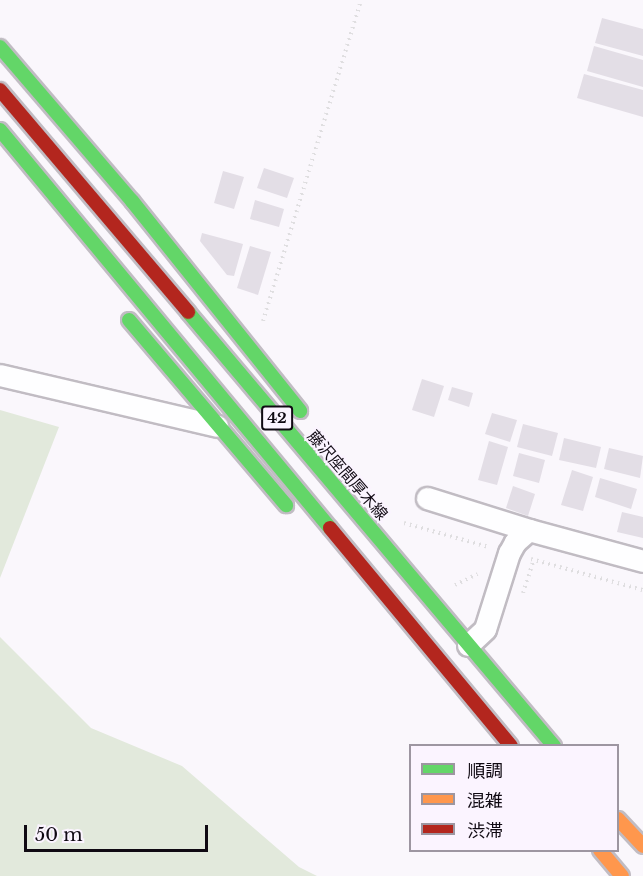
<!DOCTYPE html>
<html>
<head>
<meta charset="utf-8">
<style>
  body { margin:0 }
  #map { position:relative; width:643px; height:876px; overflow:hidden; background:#faf7fc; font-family:"Libre Baskerville","Noto Sans JP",serif }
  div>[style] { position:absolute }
  .green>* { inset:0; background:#e2e9dc }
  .building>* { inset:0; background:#e3dee6 }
  .path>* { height:4px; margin-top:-2px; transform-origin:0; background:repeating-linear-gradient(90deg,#dfdee0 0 1.5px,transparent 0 6px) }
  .roads { filter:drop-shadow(2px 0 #c1bcc3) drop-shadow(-2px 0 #c1bcc3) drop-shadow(0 2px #c1bcc3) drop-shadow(0 -2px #c1bcc3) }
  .street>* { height:21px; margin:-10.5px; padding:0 10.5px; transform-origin:10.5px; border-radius:10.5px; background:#fefeff }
  .fast>* { height:14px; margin:-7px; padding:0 7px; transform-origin:7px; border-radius:7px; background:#63d668 }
  .slow>* { height:14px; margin:-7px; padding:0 7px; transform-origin:7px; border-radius:7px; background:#ff974d }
  .jam>* { height:14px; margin:-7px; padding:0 7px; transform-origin:7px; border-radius:7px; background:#b3261e }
  span { translate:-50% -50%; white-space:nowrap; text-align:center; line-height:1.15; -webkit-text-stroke:4.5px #fbf4ff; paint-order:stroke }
  .shield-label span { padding:2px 4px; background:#fbf4ff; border:2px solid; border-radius:4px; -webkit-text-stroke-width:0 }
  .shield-label { font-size:15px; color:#100a13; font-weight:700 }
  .street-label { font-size:16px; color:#100a13 }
  .legend { position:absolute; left:409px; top:744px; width:210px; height:108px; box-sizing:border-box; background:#fbf4ff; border:2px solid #9d96a1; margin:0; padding:8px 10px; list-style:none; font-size:18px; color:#100a13 }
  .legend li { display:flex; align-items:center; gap:12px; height:30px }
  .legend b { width:30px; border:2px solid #9d96a1 }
  .scale { position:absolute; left:24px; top:825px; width:184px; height:27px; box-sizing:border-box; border:3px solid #100a13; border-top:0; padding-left:8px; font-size:18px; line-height:21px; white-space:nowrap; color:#100a13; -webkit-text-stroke:4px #fbf4ff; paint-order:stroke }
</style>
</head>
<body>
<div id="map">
  <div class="green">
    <i style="clip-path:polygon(0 410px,59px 427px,0 578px)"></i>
    <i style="clip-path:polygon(0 637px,91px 728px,182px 766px,299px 867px,317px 876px,0 876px)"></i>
  </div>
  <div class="building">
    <i style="clip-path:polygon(602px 18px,643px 29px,643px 56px,595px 43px)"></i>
    <i style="clip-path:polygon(594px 46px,643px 60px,643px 87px,587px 71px)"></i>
    <i style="clip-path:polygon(584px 74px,643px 90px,643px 117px,577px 98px)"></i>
    <i style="clip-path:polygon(264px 168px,294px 178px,287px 198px,257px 188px)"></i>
    <i style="clip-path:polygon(223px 171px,244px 177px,234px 209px,214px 203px)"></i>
    <i style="clip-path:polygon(255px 200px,284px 209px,279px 227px,250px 219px)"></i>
    <i style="clip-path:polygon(202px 233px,243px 244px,234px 276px,227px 275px,200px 241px)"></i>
    <i style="clip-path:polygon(250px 246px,271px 252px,258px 295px,237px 288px)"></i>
    <i style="clip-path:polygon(422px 379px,444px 386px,434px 417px,412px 410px)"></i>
    <i style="clip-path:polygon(452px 387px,473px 393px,469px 407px,448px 400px)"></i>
    <i style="clip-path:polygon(492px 413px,517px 420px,510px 442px,485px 434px)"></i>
    <i style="clip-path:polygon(523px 424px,558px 433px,552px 456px,517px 447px)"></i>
    <i style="clip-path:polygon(564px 438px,601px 447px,596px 468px,559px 460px)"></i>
    <i style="clip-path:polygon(489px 441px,508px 447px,497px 485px,478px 480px)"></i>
    <i style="clip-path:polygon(609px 448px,643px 456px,640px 478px,604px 469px)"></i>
    <i style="clip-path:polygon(519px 453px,545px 460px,539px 483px,513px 476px)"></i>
    <i style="clip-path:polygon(572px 470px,593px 477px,583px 511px,561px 505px)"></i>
    <i style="clip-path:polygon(600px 478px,637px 489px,631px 509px,595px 497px)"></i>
    <i style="clip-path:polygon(513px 486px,535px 494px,528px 516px,506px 508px)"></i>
    <i style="clip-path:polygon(622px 512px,643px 517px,643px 538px,617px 532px)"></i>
  </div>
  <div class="path">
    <i style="left:263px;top:321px;width:336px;rotate:-73deg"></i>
    <i style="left:404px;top:523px;width:88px;rotate:15.8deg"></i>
    <i style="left:531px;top:559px;width:116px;rotate:15.5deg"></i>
    <i style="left:455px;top:585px;width:25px;rotate:-26deg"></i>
    <i style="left:523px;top:593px;width:35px;rotate:-72deg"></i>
  </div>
  <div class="roads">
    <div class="street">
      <i style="left:0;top:375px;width:223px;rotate:13.2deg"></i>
      <i style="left:427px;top:498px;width:107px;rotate:17.4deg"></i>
      <i style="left:468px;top:645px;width:23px;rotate:-43deg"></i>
      <i style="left:485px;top:629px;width:80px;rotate:-72.5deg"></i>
      <i style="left:509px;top:553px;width:13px;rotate:-61deg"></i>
      <i style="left:515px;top:542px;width:18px;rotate:-41deg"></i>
      <i style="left:529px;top:530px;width:118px;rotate:15.2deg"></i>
    </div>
    <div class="fast">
      <i style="left:0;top:47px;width:203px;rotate:49.4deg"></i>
      <i style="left:132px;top:201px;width:269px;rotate:51.3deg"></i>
      <i style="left:0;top:130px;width:517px;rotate:50.34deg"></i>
      <i style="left:188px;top:312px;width:568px;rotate:49.86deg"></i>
      <i style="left:129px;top:320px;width:243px;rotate:49.7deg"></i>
    </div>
    <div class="slow">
      <i style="left:618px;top:819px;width:37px;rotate:47deg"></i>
      <i style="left:600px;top:850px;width:34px;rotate:50deg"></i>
    </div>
    <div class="jam">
      <i style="left:0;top:90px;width:291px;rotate:49.7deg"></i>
      <i style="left:330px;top:528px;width:283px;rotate:50.3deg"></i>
    </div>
  </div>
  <div class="shield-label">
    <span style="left:277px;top:418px">42</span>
  </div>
  <div class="street-label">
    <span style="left:348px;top:475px;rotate:49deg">藤沢座間厚木線</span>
  </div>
  <ul class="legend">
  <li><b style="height:8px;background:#63d668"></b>順調</li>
  <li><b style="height:8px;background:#ff974d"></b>混雑</li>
  <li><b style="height:8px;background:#b3261e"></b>渋滞</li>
  </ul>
  <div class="scale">50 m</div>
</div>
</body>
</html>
